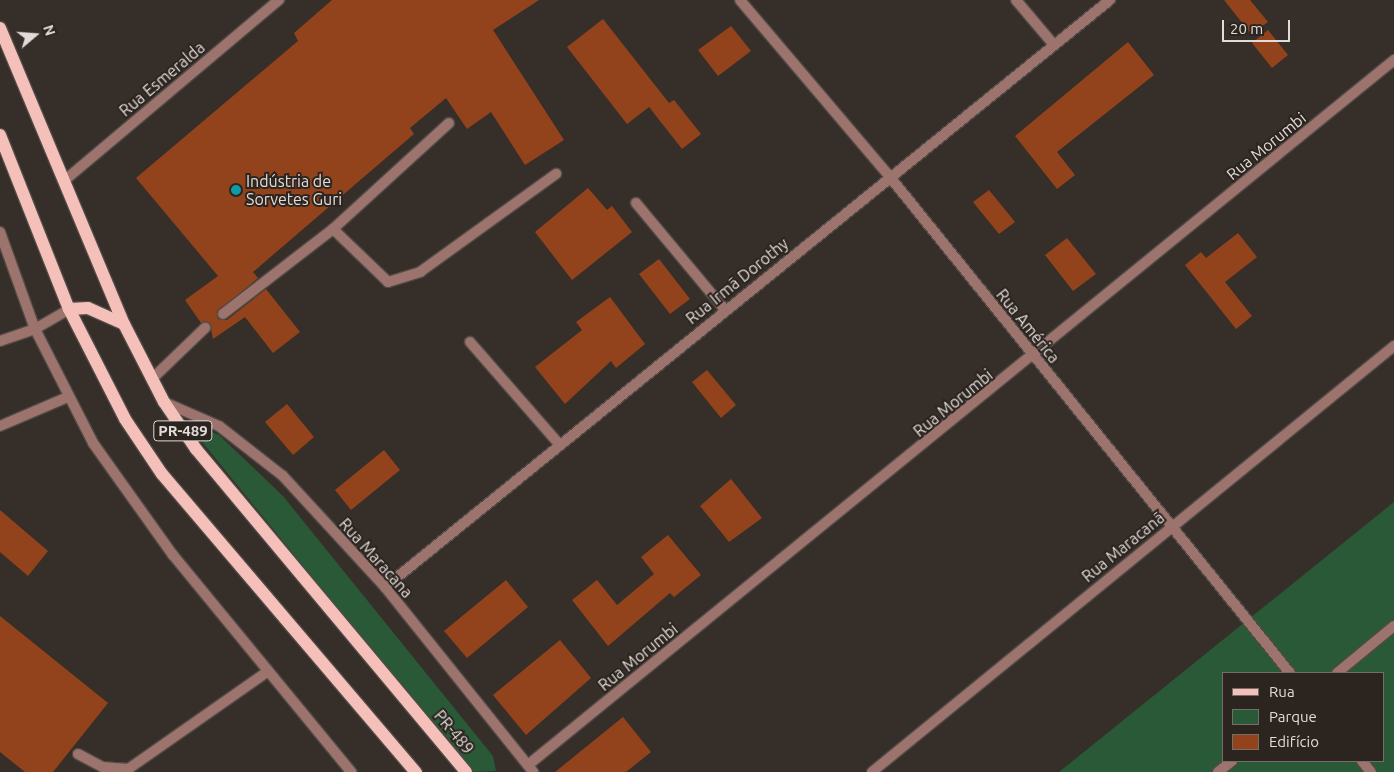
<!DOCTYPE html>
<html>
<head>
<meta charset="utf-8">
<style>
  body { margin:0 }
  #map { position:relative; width:1394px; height:772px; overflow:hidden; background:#362e29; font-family:Ubuntu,sans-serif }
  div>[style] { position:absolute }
  .green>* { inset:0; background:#295936 }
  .building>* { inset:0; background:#93431c }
  .roads { filter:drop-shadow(1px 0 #514a45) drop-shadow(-1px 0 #514a45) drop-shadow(0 1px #514a45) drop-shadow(0 -1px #514a45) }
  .service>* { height:10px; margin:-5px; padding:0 5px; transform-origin:5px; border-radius:5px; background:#9d736d }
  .minor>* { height:10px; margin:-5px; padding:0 5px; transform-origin:5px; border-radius:5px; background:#9d736d }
  .primary>* { height:12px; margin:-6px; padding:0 6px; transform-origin:6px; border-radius:6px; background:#f4c0b9 }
  .dots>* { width:14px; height:14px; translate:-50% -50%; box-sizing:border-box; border:2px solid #2c241f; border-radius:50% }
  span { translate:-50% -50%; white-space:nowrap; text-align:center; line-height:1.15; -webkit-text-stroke:4px #2c241f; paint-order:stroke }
  .shield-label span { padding:1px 4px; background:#2c241f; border:1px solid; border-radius:4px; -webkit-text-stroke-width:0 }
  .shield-label { font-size:15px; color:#e1dcd9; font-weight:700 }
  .street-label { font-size:16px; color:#e1dcd9 }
  .poi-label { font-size:16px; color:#e1dcd9 }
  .left { translate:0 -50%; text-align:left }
  .legend { position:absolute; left:1222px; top:672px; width:162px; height:90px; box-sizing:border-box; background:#2c241f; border:1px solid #746e69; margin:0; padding:6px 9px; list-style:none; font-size:15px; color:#e1dcd9 }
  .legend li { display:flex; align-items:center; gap:10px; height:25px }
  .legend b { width:25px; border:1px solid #746e69 }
  .north { position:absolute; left:10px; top:10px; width:50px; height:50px; -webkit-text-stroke:4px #2c241f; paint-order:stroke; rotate:72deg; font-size:14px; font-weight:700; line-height:20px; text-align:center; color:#e1dcd9 }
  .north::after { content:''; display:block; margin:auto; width:18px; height:22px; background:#e1dcd9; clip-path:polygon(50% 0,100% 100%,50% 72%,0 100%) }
  .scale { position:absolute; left:1222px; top:20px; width:68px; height:22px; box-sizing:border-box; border:2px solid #e1dcd9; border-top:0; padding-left:6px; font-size:15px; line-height:18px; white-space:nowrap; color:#e1dcd9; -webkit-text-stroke:4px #2c241f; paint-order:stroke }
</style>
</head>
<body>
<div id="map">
  <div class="green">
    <i style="clip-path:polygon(185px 421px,219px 435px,283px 496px,493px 756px,496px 771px,471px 772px)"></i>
    <i style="clip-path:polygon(evenodd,1394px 502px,1394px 772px,1059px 772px,1394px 502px,1223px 673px,1383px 673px,1383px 761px,1223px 761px,1223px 673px)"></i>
  </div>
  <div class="building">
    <i style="clip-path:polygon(332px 0,539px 0,493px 30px,564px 140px,525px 165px,491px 112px,467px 129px,446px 98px,410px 128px,414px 134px,253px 272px,258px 278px,217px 312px,218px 319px,227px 320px,266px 289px,300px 332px,273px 353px,245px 317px,213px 339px,210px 324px,201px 323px,185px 300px,218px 276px,136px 178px,298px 41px,294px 33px)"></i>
    <i style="clip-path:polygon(1224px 0,1250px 0,1268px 22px,1251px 34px)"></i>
    <i style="clip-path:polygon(603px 19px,669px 103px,674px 100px,701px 134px,682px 149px,649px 107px,627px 124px,567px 47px)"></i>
    <i style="clip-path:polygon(731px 26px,751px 51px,718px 76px,698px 50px)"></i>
    <i style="clip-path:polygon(1268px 30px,1288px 55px,1272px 68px,1252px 43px)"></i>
    <i style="clip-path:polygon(1128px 42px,1154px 75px,1057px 152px,1075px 175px,1057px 189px,1015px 136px)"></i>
    <i style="clip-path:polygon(588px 188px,607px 210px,612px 206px,632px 232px,572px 280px,535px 232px)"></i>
    <i style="clip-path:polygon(989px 190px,1015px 222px,999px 234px,973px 202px)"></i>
    <i style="clip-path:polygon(1238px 233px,1257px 257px,1225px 282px,1252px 316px,1236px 329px,1185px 265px,1201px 252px,1206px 258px)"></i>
    <i style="clip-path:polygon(1067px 238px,1096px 274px,1073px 291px,1045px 255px)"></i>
    <i style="clip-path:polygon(659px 259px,690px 299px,670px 314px,639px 274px)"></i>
    <i style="clip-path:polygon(610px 297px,645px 344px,616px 368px,611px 361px,565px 404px,535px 367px,582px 330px,576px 322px)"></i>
    <i style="clip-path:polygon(707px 370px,736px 405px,721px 418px,692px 382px)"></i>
    <i style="clip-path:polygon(287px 404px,314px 437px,293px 455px,265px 422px)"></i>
    <i style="clip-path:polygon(384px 450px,400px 470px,351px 510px,335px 490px)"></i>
    <i style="clip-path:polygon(731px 479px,762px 518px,729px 542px,700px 506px)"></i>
    <i style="clip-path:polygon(0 510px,48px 551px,28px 576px,0 552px)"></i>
    <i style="clip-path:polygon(668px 535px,701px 575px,674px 597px,670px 593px,608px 646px,572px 600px,597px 580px,617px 605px,654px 574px,641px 557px)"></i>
    <i style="clip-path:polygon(506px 580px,528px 607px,467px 658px,444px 631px)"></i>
    <i style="clip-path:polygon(0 616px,108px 703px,53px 772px,25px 772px,0 752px)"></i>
    <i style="clip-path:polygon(560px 640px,591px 678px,526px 735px,493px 695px)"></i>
    <i style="clip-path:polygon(623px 717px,651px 752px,626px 772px,555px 772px)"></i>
  </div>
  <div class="roads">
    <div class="service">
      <i style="left:333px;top:229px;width:76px;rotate:43.9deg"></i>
      <i style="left:388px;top:282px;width:34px;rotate:-17deg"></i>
      <i style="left:420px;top:272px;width:168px;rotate:-35.8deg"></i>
      <i style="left:223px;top:314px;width:139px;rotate:-37.7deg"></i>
      <i style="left:333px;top:229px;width:157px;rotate:-42.4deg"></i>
      <i style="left:152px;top:379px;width:74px;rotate:-43.9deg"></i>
      <i style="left:0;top:426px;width:74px;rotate:-23.1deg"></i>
      <i style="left:78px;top:754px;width:27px;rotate:28deg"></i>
      <i style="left:102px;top:767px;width:27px;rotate:4deg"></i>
      <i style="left:124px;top:772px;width:176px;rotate:-35deg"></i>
    </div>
    <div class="minor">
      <i style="left:740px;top:0;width:232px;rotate:49.7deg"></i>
      <i style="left:890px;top:177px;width:637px;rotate:51.12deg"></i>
      <i style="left:1016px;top:0;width:59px;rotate:49.8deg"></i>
      <i style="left:65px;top:180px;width:280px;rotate:-40.1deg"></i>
      <i style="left:636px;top:203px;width:139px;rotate:50.2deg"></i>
      <i style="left:0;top:232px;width:103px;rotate:70.2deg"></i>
      <i style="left:35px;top:329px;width:128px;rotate:63deg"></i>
      <i style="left:93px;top:443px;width:138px;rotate:54.5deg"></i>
      <i style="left:173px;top:555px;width:281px;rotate:50.6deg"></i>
      <i style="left:0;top:341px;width:37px;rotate:-19deg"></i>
      <i style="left:35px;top:329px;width:39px;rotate:-30deg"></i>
      <i style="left:470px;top:342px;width:137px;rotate:48.9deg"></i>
      <i style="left:164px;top:402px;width:60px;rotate:23.6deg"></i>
      <i style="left:219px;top:426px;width:81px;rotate:38deg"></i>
      <i style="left:283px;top:476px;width:151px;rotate:47.4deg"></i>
      <i style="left:385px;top:587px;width:237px;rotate:51.3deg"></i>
      <i style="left:385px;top:587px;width:933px;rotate:-39deg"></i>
      <i style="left:1337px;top:673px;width:74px;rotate:-39.5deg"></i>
      <i style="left:1362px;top:761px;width:14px;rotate:51deg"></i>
      <i style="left:528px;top:765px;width:1117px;rotate:-39.15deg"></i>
      <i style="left:872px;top:772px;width:674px;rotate:-39.22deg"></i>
      <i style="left:1218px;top:772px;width:18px;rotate:-38deg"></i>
    </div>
    <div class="primary">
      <i style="left:0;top:28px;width:321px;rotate:67.3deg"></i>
      <i style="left:124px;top:324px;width:88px;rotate:62.9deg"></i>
      <i style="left:164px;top:402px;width:57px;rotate:55.8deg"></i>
      <i style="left:196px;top:449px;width:421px;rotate:50.1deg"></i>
      <i style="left:0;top:135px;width:187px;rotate:68.4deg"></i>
      <i style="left:69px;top:309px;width:123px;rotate:63deg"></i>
      <i style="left:125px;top:419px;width:66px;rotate:56.1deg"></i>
      <i style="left:162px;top:474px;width:392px;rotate:49.6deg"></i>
      <i style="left:69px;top:309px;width:19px;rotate:-3deg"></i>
      <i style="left:88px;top:308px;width:39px;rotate:24deg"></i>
    </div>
  </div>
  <div class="dots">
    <i style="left:236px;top:190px;background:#0f9aa8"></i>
  </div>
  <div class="shield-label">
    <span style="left:183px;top:431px">PR-489</span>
  </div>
  <div class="street-label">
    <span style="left:162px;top:79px;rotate:-40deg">Rua Esmeralda</span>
    <span style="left:1266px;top:146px;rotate:-39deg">Rua Morumbi</span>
    <span style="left:737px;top:281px;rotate:-39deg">Rua Irmã Dorothy</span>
    <span style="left:1028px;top:326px;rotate:51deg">Rua América</span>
    <span style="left:953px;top:403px;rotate:-39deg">Rua Morumbi</span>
    <span style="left:1123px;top:547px;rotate:-39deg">Rua Maracanã</span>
    <span style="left:376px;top:558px;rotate:48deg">Rua Maracana</span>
    <span style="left:638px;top:657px;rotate:-39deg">Rua Morumbi</span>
    <span style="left:454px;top:732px;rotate:50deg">PR-489</span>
  </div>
  <div class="poi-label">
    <span class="left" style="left:246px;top:190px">Indústria de<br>Sorvetes Guri</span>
  </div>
  <ul class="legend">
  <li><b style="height:6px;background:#f4c0b9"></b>Rua</li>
  <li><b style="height:14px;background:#295936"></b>Parque</li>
  <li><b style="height:14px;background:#93431c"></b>Edifício</li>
  </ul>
  <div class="north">N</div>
  <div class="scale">20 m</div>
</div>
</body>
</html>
